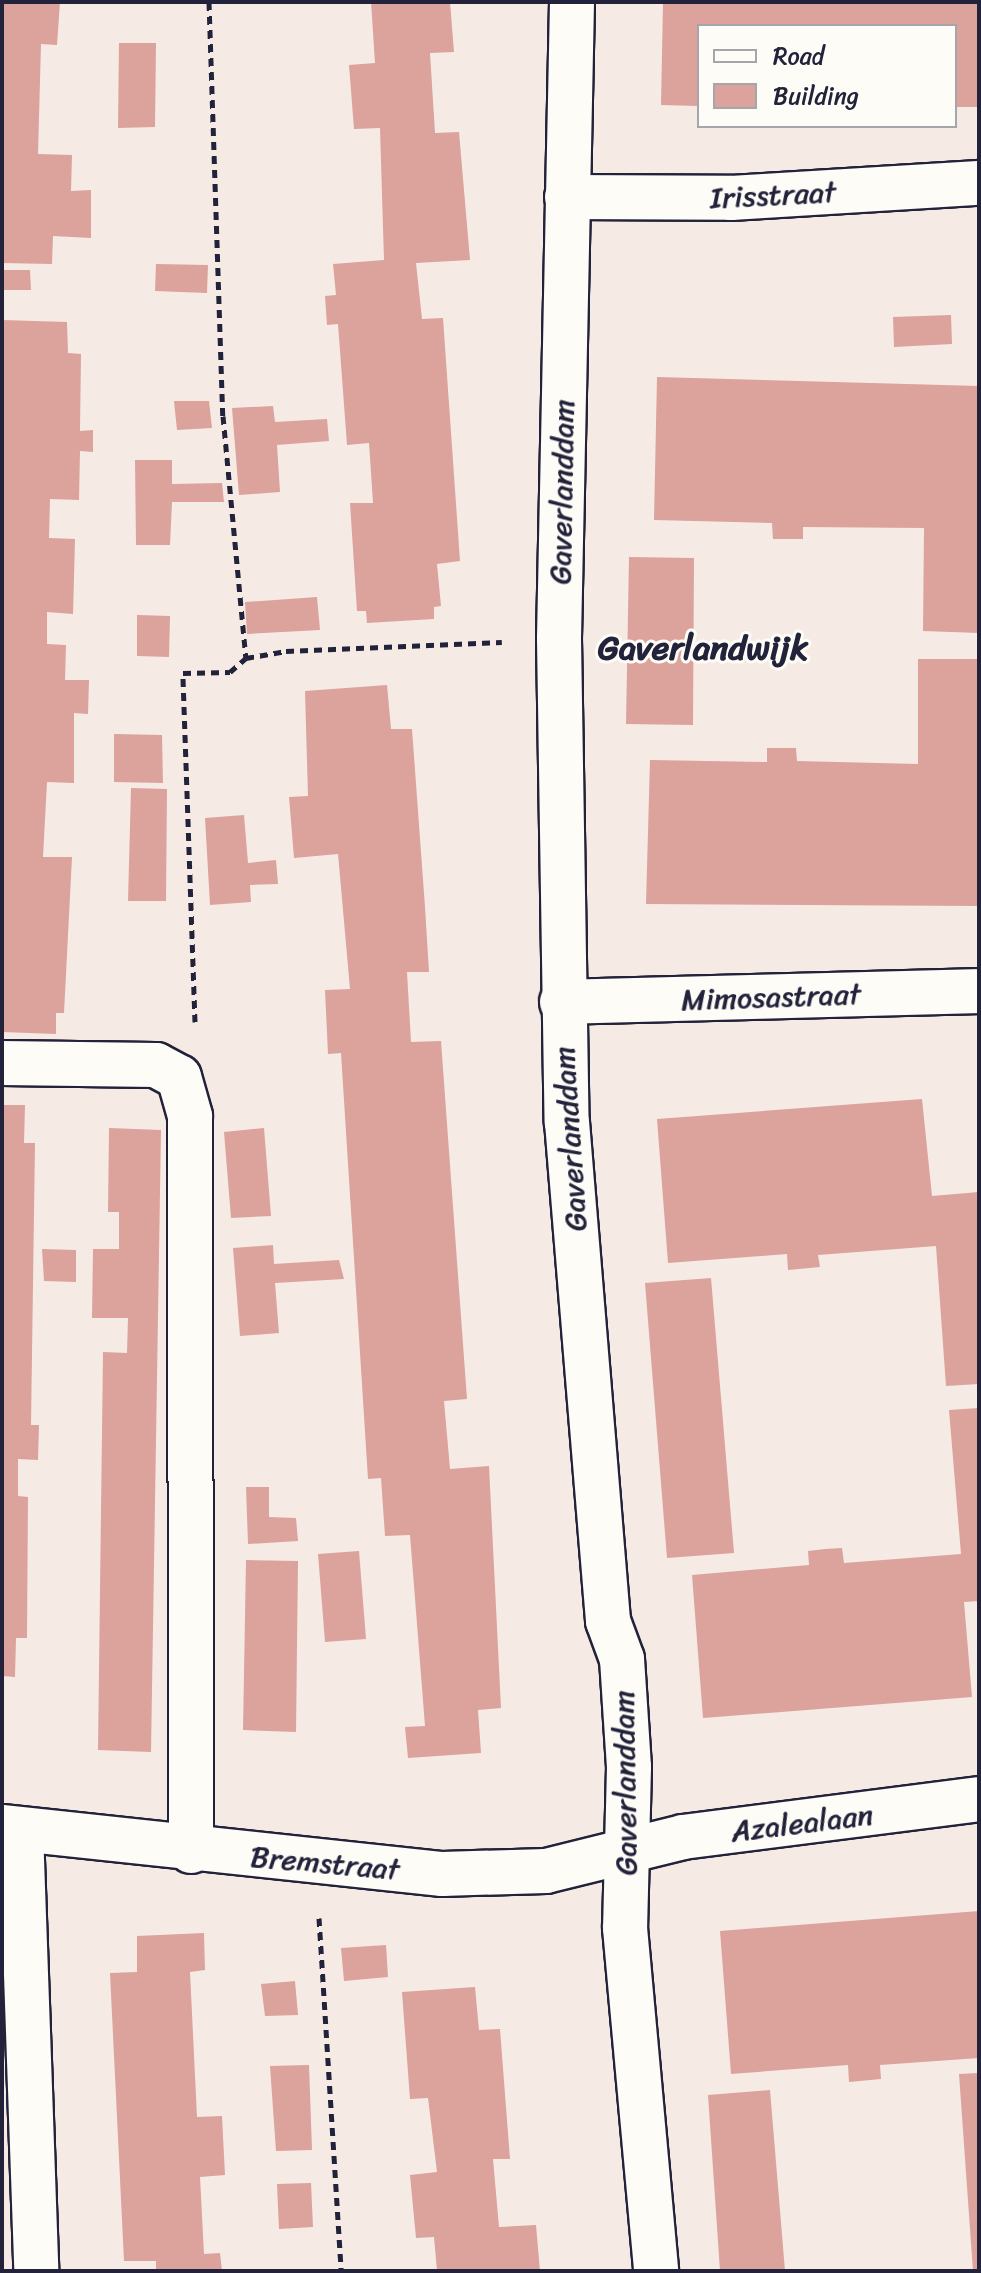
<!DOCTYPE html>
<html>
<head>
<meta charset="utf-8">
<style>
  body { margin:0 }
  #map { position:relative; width:981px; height:2273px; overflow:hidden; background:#f6eae5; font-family:Sriracha,sans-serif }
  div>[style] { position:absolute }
  .building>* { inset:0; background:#dca29c }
  .path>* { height:5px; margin-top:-2.5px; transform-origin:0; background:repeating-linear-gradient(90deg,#22223b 0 8px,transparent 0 14px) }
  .roads { filter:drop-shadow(2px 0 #22223b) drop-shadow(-2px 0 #22223b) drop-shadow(0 2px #22223b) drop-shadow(0 -2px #22223b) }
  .minor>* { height:44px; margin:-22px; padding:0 22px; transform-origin:22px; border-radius:22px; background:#fdfcf7 }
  span { translate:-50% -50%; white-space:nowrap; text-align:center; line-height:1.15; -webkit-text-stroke:6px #fdfcf7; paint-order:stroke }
  .street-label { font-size:30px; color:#22223b }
  .quarter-label { font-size:34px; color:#22223b; font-weight:700 }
  .frame { position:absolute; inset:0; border:4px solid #22223b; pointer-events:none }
  .legend { position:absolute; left:697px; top:24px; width:260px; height:104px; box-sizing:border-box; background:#fdfcf7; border:2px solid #a5a5ac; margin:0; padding:10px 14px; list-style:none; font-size:24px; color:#22223b }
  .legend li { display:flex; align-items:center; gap:16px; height:40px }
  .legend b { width:40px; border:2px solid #a5a5ac }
</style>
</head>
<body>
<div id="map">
  <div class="building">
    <i style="clip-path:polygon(2px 2px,60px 2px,57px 45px,41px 44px,38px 154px,72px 155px,71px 191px,91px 190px,91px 238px,53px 236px,52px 264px,2px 263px)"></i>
    <i style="clip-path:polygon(371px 2px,450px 2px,454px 52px,430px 53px,435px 133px,459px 132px,470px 260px,416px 263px,422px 319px,443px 318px,460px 561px,437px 564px,441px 606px,434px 607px,434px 619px,367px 623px,366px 611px,357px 611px,350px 503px,373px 503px,369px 443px,347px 445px,338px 324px,327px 325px,325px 296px,336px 295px,333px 264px,384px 260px,380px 128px,354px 129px,349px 65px,375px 63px)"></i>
    <i style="clip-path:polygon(663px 2px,979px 2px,979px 107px,955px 107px,955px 26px,699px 26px,699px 106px,661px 105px)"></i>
    <i style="clip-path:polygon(119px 43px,156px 43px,155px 127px,118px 128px)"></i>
    <i style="clip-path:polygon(156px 264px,208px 265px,207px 293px,155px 291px)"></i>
    <i style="clip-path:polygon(2px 270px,30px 270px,31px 290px,2px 290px)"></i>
    <i style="clip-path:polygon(951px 315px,952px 344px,894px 347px,893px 317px)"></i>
    <i style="clip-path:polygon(2px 320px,67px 322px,68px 353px,81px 354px,80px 431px,93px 430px,93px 452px,80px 451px,79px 500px,50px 499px,49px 538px,75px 539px,73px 614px,47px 612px,47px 644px,66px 645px,65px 680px,89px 680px,88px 714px,74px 713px,74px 783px,47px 782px,43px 857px,72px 857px,64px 1013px,56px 1013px,56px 1034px,2px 1032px)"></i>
    <i style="clip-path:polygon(657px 377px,979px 386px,979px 633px,923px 631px,924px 528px,803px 527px,803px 539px,773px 539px,772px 523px,654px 520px)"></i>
    <i style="clip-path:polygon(174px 401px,209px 401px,212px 428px,177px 430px)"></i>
    <i style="clip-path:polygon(273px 406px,275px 422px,327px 419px,329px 441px,277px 445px,280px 492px,239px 495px,232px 408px)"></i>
    <i style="clip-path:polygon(135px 460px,172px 460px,172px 484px,222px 483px,224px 502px,172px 502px,170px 545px,136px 545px)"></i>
    <i style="clip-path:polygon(629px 557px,694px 558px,693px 725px,626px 724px)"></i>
    <i style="clip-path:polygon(317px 597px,320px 630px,247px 634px,245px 602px)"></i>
    <i style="clip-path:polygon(137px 615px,170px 616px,169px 657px,137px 656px)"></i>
    <i style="clip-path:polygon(918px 659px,979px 659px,979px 906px,646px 904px,650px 760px,767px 762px,767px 748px,796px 748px,797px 761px,918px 764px)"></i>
    <i style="clip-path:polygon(387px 685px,391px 729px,412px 729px,425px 907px,429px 972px,407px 972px,411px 1042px,441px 1041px,467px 1399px,444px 1401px,450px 1469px,489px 1466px,501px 1708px,478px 1710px,481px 1753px,408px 1758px,405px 1727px,425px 1726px,410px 1535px,385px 1536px,381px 1478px,368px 1479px,341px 1053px,328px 1054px,325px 990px,350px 989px,338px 854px,294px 858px,289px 797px,308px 796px,305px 691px)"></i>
    <i style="clip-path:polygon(114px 734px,162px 735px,163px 783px,114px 782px)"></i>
    <i style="clip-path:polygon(131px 788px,167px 789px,166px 901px,128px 901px)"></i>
    <i style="clip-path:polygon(244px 815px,248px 863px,276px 860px,278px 884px,250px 885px,251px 902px,210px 905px,205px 818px)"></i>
    <i style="clip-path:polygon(922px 1099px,932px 1196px,979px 1192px,979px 1384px,946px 1386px,936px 1246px,818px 1255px,820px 1267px,788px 1270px,787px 1254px,668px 1263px,657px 1119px)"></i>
    <i style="clip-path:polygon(2px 1105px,25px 1105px,24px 1143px,35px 1143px,31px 1425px,39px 1425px,38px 1460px,18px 1459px,18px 1496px,28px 1497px,27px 1638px,16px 1638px,15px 1677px,2px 1676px)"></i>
    <i style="clip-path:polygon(109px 1128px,161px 1130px,151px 1752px,98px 1750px,103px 1352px,127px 1353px,128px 1318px,92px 1318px,93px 1249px,119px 1249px,119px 1212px,108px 1212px)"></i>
    <i style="clip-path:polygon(264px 1128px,271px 1216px,231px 1218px,224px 1132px)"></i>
    <i style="clip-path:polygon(273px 1245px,274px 1264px,339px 1260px,344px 1279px,275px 1283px,279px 1333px,240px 1336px,233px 1248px)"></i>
    <i style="clip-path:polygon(42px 1249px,76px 1250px,76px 1282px,44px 1281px)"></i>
    <i style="clip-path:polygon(711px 1278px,734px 1553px,667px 1558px,645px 1283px)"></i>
    <i style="clip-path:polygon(979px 1408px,979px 1601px,964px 1602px,972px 1697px,703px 1718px,692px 1575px,809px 1565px,808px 1551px,825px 1549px,842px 1548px,844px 1563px,961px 1554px,949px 1410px)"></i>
    <i style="clip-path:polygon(246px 1487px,269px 1487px,269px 1517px,296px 1518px,298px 1541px,248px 1544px)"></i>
    <i style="clip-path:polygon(359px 1551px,366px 1639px,325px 1642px,318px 1554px)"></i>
    <i style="clip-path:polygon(246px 1560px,298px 1561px,296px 1732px,243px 1730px)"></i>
    <i style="clip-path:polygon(979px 1911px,979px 2058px,880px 2065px,881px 2079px,849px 2082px,848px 2065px,731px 2074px,720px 1931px)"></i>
    <i style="clip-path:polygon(204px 1933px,205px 1970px,190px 1972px,197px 2117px,222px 2116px,225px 2175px,200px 2177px,204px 2254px,220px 2253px,222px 2271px,156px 2271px,156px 2261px,124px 2261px,110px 1973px,137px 1972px,137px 1936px)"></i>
    <i style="clip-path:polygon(386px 1945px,388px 1977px,344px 1981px,341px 1948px)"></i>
    <i style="clip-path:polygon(295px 1981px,298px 2015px,265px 2016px,261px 1984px)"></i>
    <i style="clip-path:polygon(475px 1987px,479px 2030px,500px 2029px,510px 2159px,493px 2159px,499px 2227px,536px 2225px,540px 2271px,437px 2271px,434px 2237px,416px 2238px,410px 2175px,437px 2172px,428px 2098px,410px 2099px,402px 1992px)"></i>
    <i style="clip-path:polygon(309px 2065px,312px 2150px,276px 2151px,270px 2066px)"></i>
    <i style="clip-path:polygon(979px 2073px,979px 2271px,973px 2271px,959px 2074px)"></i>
    <i style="clip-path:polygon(770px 2090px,785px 2271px,720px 2271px,708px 2095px)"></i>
    <i style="clip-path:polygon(311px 2183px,313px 2227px,279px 2229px,277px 2184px)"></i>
  </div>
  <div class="path">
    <i style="left:209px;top:2px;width:414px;rotate:88.1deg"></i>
    <i style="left:223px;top:416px;width:243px;rotate:84.6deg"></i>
    <i style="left:195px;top:1022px;width:349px;rotate:-92deg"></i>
    <i style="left:183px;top:673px;width:47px;rotate:-1.2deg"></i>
    <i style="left:230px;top:672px;width:21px;rotate:-41deg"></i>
    <i style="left:246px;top:658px;width:41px;rotate:-9.9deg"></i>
    <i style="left:286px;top:651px;width:216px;rotate:-2.4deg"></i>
    <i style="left:319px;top:1918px;width:354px;rotate:86.4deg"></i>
  </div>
  <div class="roads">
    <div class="minor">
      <i style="left:572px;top:2px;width:637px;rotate:91.17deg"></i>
      <i style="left:559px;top:639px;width:483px;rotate:89.1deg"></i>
      <i style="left:567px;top:1122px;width:501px;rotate:85.3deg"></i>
      <i style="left:608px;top:1621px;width:40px;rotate:69.8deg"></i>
      <i style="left:622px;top:1659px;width:108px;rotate:86.3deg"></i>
      <i style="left:629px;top:1767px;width:161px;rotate:91.4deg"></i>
      <i style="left:625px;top:1928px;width:344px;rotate:84.8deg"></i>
      <i style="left:567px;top:197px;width:164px;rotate:0.3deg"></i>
      <i style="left:731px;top:198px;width:248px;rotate:-3.5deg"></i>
      <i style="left:562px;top:1002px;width:417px;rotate:-1.5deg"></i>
      <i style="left:2px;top:1063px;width:154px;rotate:0.7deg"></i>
      <i style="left:156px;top:1065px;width:26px;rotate:28deg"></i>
      <i style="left:179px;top:1077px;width:41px;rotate:74.2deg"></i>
      <i style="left:190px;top:1116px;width:735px;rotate:89.92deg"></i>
      <i style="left:2px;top:1827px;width:443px;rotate:6.1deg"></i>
      <i style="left:442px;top:1874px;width:104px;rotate:-1.7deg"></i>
      <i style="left:546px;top:1871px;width:141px;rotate:-13.9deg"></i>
      <i style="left:683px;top:1837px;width:298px;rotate:-7.3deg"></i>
      <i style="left:21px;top:1831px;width:440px;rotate:88deg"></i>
    </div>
  </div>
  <div class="street-label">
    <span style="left:773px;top:195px;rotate:-3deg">Irisstraat</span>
    <span style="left:562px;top:492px;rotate:-89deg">Gaverlanddam</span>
    <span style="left:771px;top:997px;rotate:-2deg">Mimosastraat</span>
    <span style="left:570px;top:1139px;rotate:-94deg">Gaverlanddam</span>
    <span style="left:625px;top:1783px;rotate:-91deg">Gaverlanddam</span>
    <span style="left:802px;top:1823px;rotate:-7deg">Azalealaan</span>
    <span style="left:325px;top:1863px;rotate:5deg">Bremstraat</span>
  </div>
  <div class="quarter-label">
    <span style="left:703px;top:649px">Gaverlandwijk</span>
  </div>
  <div class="frame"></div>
  <ul class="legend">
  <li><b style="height:10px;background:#fdfcf7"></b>Road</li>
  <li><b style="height:22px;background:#dca29c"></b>Building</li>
  </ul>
</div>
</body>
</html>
